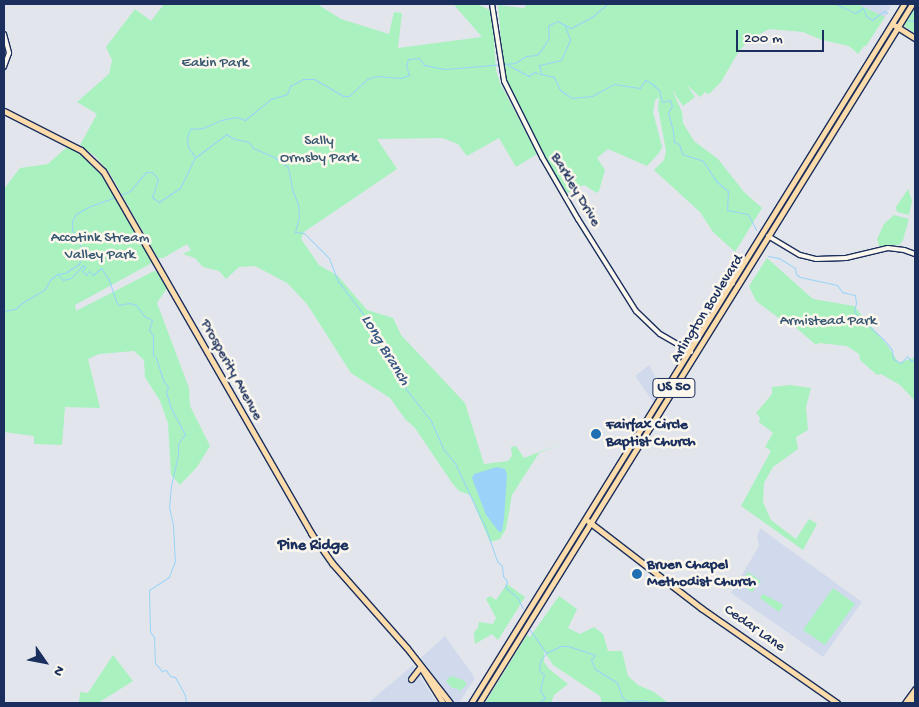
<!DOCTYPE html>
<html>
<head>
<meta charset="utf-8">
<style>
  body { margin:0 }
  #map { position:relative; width:919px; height:707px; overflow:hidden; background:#e2e6ec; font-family:"Gochi Hand",sans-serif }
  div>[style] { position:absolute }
  .built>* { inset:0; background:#d1daec }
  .green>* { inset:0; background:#a9f1bf }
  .water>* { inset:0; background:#99d3f9 }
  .stream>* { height:1px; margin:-0.5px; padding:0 0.5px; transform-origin:0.5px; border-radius:0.5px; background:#99d3f9 }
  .roads { filter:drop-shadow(1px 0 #1b2f5e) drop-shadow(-1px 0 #1b2f5e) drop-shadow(0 1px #1b2f5e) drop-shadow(0 -1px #1b2f5e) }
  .minor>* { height:4px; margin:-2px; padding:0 2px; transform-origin:2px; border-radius:2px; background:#fbf7ec }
  .major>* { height:5px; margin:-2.5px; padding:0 2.5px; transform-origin:2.5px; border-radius:2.5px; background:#fddcac }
  .dots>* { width:14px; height:14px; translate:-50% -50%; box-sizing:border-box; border:2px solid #fbf7ec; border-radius:50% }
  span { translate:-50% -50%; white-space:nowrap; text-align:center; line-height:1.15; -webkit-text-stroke:5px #fbf7ec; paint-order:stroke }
  .shield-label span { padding:1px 4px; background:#fbf7ec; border:1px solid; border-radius:4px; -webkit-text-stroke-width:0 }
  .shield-label { font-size:14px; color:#1b2f5e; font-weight:700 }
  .park-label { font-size:15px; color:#375671 }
  .street-label { font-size:15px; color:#1b2f5e }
  .poi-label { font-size:15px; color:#1b2f5e; font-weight:700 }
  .left { translate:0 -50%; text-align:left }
  .water-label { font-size:16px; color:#3a5885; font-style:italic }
  .neighbourhood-label { font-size:16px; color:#1b2f5e; font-weight:700 }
  .frame { position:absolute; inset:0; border:5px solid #1b2f5e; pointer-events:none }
  .north { position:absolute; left:20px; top:637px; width:50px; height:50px; -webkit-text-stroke:4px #fbf7ec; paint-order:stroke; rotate:123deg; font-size:14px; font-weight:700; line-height:20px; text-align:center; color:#1b2f5e }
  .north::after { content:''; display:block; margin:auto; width:18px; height:22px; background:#1b2f5e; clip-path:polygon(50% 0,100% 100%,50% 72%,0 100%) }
  .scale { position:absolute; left:736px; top:30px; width:88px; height:22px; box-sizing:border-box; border:2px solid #1b2f5e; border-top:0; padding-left:6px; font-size:15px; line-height:18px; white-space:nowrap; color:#1b2f5e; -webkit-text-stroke:4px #fbf7ec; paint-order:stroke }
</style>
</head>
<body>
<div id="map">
  <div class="built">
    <i style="clip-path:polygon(858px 4px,877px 4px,891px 6px,882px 22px)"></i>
    <i style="clip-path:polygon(649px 365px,657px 380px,665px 386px,654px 403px,635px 376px)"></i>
    <i style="clip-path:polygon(760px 528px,862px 602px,823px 657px,731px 593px,759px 546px,757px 537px)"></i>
    <i style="clip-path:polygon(445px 636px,475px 678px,459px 703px,453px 703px,421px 658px)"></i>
    <i style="clip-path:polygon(413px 665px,437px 703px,368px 703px)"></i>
  </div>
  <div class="green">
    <i style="clip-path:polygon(164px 4px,317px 4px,341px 19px,389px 34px,394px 12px,402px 13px,398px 48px,482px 37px,455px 6px,456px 4px,477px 4px,492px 11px,496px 70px,500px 83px,537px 154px,516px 167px,499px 138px,467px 156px,458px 144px,442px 138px,377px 139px,397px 169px,304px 232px,301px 239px,319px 265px,338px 276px,367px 310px,393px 318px,401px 335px,465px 403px,484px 464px,508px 461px,512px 456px,511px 447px,516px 446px,524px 458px,563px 443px,539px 453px,512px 495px,506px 529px,500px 539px,490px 542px,470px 495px,459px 491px,452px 483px,415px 428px,405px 419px,390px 398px,351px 373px,307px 304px,287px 283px,255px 266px,239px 267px,226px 279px,219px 271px,203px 267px,195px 258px,183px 254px,191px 250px,187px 244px,163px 258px,158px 258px,109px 172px,95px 156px,80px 145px,97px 114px,77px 102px,109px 74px,112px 60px,106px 47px,135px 9px,151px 21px)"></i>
    <i style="clip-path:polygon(527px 4px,857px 4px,885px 17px,866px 46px,864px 46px,858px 54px,849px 46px,822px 40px,803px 32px,769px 29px,750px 39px,739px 51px,721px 82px,710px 93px,708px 94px,705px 92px,700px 97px,687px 85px,695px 97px,683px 106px,674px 93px,676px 91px,673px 92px,682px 112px,683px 123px,694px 141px,718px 159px,744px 192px,762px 208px,735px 252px,713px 232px,700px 212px,654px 170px,664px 160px,666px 151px,658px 108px,659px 97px,655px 100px,653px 112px,662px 147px,659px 153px,647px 166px,608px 149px,597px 158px,605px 170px,599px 191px,597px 193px,584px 185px,567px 193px,543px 154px,514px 98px,504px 73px,498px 5px,524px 8px)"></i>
    <i style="clip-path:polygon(915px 8px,915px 33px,904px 26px)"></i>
    <i style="clip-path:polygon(68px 146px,93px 163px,99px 170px,152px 260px,150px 264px,75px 305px,76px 311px,154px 271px,158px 272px,167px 288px,157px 303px,189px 388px,190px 406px,210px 446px,197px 467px,180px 485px,171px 475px,168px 423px,160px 401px,145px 377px,144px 360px,134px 351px,99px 354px,88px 359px,100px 408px,65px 407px,62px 445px,34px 444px,34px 436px,4px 432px,4px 189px,20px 168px,48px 164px)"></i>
    <i style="clip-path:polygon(908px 189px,912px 201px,909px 215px,897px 212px,896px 207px)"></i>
    <i style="clip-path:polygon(894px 215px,909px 219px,903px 240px,899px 245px,879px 246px,877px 239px,884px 224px)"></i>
    <i style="clip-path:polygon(767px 258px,813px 299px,854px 306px,887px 345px,899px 363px,915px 357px,915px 401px,900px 385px,881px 374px,877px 375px,860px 360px,859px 354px,847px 346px,819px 343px,816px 345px,794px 326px,788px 325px,756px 301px,749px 286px)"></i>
    <i style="clip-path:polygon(790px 385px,811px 388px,806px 407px,808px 430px,796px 437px,798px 449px,773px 467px,764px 483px,763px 502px,771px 520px,796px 539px,809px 519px,817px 524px,803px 550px,741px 506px,771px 451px,765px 447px,773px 433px,759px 422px,760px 418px,756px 413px,772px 394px,772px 387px)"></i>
    <i style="clip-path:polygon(748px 572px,761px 581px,752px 592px,740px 584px)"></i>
    <i style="clip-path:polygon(507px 584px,525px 597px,498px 640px,492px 634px,475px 644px,474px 632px,478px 628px,479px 622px,493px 624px,496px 618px,486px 599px,490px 596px,496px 600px)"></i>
    <i style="clip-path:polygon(833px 588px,855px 604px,825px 645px,803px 630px)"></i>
    <i style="clip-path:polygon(763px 594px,782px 604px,783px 606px,779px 612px,760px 598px)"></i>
    <i style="clip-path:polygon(559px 596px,577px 609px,568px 628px,580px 634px,594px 627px,603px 634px,608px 651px,622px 651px,628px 676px,638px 685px,654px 692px,668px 703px,602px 703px,600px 696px,553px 665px,544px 651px,544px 662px,549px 669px,568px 684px,554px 695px,551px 703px,485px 703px,527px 635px,530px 637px)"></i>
    <i style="clip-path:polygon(113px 655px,133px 681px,98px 703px,79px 703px,80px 692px,88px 693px)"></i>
    <i style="clip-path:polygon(451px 676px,463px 680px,467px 684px,460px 691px,456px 688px,452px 688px,446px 681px)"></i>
  </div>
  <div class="water">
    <i style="clip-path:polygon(497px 467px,505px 469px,507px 475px,504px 519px,502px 531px,499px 532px,486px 515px,472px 478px,474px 474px)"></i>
  </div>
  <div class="stream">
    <i style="left:836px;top:4px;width:21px;rotate:25deg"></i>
    <i style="left:855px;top:13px;width:9px;rotate:-32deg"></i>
    <i style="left:863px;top:8px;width:9px;rotate:69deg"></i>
    <i style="left:866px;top:16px;width:7px;rotate:34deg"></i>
    <i style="left:872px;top:20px;width:15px;rotate:-37deg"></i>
    <i style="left:884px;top:11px;width:4px;rotate:34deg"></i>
    <i style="left:905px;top:20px;width:10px;rotate:6deg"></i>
    <i style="left:565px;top:26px;width:15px;rotate:70deg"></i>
    <i style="left:570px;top:40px;width:22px;rotate:114deg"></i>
    <i style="left:561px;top:60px;width:23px;rotate:167deg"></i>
    <i style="left:539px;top:65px;width:9px;rotate:77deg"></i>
    <i style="left:541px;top:74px;width:13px;rotate:13deg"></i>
    <i style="left:554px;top:77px;width:14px;rotate:65deg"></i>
    <i style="left:560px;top:90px;width:14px;rotate:34deg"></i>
    <i style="left:572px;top:98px;width:20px;rotate:-6deg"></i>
    <i style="left:592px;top:96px;width:25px;rotate:-29deg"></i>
    <i style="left:614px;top:84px;width:26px;rotate:9deg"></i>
    <i style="left:640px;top:88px;width:9px;rotate:-58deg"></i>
    <i style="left:645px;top:80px;width:7px;rotate:27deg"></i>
    <i style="left:651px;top:83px;width:11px;rotate:41deg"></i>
    <i style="left:659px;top:90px;width:12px;rotate:76deg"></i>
    <i style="left:662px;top:102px;width:8px;rotate:-14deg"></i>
    <i style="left:670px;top:100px;width:6px;rotate:72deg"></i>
    <i style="left:672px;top:106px;width:8px;rotate:120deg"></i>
    <i style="left:668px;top:113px;width:18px;rotate:74deg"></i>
    <i style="left:673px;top:130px;width:12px;rotate:85deg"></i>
    <i style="left:674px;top:142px;width:5px;rotate:22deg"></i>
    <i style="left:679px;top:144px;width:10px;rotate:73deg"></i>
    <i style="left:682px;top:154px;width:22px;rotate:18deg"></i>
    <i style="left:703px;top:161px;width:24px;rotate:57deg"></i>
    <i style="left:716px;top:181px;width:16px;rotate:40deg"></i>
    <i style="left:728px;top:191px;width:19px;rotate:93deg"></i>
    <i style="left:727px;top:210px;width:21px;rotate:11deg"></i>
    <i style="left:748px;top:214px;width:18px;rotate:63deg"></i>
    <i style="left:508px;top:65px;width:24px;rotate:28deg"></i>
    <i style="left:529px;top:76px;width:6px;rotate:-39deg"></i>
    <i style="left:534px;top:72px;width:6px;rotate:18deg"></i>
    <i style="left:196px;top:157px;width:38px;rotate:-37deg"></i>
    <i style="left:226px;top:134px;width:9px;rotate:32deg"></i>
    <i style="left:234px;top:139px;width:15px;rotate:11deg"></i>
    <i style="left:249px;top:142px;width:7px;rotate:56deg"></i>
    <i style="left:253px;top:148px;width:23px;rotate:23deg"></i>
    <i style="left:274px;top:157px;width:17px;rotate:36deg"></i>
    <i style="left:288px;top:167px;width:25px;rotate:79deg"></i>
    <i style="left:293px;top:192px;width:13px;rotate:67deg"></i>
    <i style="left:298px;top:204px;width:13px;rotate:86deg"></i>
    <i style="left:299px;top:217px;width:16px;rotate:105deg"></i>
    <i style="left:295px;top:232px;width:9px;rotate:6deg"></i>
    <i style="left:304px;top:233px;width:35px;rotate:45deg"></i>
    <i style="left:329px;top:258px;width:25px;rotate:69deg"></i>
    <i style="left:338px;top:281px;width:64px;rotate:52.6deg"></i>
    <i style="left:377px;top:332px;width:14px;rotate:82deg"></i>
    <i style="left:379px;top:346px;width:10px;rotate:61deg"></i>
    <i style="left:384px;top:355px;width:10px;rotate:37deg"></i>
    <i style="left:392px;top:361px;width:31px;rotate:63deg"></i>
    <i style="left:406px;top:389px;width:41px;rotate:52deg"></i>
    <i style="left:431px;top:421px;width:32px;rotate:66deg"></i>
    <i style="left:444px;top:450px;width:17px;rotate:50deg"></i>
    <i style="left:455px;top:463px;width:73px;rotate:64.8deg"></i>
    <i style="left:486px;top:529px;width:34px;rotate:71deg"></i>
    <i style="left:497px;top:561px;width:7px;rotate:45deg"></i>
    <i style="left:502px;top:566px;width:10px;rotate:84deg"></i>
    <i style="left:503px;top:576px;width:6px;rotate:51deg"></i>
    <i style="left:507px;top:581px;width:6px;rotate:108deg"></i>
    <i style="left:505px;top:587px;width:16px;rotate:40deg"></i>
    <i style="left:517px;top:597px;width:13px;rotate:63deg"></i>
    <i style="left:120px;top:195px;width:11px;rotate:-22deg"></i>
    <i style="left:130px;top:191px;width:25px;rotate:-50deg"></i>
    <i style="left:146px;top:172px;width:6px"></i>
    <i style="left:152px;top:172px;width:9px;rotate:49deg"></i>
    <i style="left:158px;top:179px;width:19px;rotate:108deg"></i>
    <i style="left:152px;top:197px;width:9px;rotate:36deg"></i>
    <i style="left:159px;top:202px;width:25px;rotate:-34deg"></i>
    <i style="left:180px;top:188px;width:34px;rotate:-64deg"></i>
    <i style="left:195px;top:157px;width:12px;rotate:-125deg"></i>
    <i style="left:188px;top:147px;width:10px;rotate:-96deg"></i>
    <i style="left:187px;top:137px;width:9px;rotate:-69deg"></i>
    <i style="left:190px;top:129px;width:13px;rotate:-4deg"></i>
    <i style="left:203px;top:128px;width:20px;rotate:-24deg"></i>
    <i style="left:221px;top:120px;width:16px;rotate:-11deg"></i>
    <i style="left:237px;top:117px;width:9px;rotate:21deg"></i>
    <i style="left:245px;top:120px;width:33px;rotate:-39deg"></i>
    <i style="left:271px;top:99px;width:17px;rotate:-17deg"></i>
    <i style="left:287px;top:94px;width:9px;rotate:-69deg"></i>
    <i style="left:290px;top:86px;width:15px;rotate:-28deg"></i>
    <i style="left:303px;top:79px;width:11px"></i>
    <i style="left:314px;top:79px;width:34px;rotate:30deg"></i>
    <i style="left:343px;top:96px;width:6px"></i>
    <i style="left:349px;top:96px;width:25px;rotate:-43deg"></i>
    <i style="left:367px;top:79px;width:10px;rotate:-17deg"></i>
    <i style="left:377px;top:76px;width:24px;rotate:5deg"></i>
    <i style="left:401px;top:78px;width:9px;rotate:-21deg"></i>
    <i style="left:409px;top:75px;width:9px;rotate:-108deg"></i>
    <i style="left:406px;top:66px;width:7px;rotate:-74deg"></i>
    <i style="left:408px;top:59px;width:11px;rotate:-5deg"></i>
    <i style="left:419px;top:58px;width:9px;rotate:54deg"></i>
    <i style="left:424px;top:65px;width:21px;rotate:11deg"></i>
    <i style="left:445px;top:69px;width:70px;rotate:-4.9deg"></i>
    <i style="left:515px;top:63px;width:13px;rotate:-32deg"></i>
    <i style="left:526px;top:56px;width:11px;rotate:-5deg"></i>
    <i style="left:537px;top:55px;width:8px;rotate:-50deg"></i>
    <i style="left:542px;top:49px;width:13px;rotate:-58deg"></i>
    <i style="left:549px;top:38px;width:12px;rotate:-95deg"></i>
    <i style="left:548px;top:26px;width:10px;rotate:-29deg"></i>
    <i style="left:557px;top:21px;width:16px;rotate:27deg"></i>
    <i style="left:571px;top:28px;width:24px;rotate:-28deg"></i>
    <i style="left:592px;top:17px;width:20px;rotate:-41deg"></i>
    <i style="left:768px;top:256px;width:11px;rotate:10deg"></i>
    <i style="left:779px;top:258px;width:19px;rotate:32deg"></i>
    <i style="left:795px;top:268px;width:6px;rotate:81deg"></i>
    <i style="left:796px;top:274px;width:5px;rotate:37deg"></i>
    <i style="left:800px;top:277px;width:38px;rotate:12deg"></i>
    <i style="left:837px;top:285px;width:9px;rotate:54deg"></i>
    <i style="left:842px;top:292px;width:13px;rotate:13deg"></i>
    <i style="left:855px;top:295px;width:8px;rotate:83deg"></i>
    <i style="left:856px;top:303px;width:9px;rotate:103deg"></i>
    <i style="left:854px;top:312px;width:42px;rotate:43.1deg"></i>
    <i style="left:885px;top:341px;width:11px;rotate:52deg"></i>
    <i style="left:892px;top:350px;width:9px;rotate:84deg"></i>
    <i style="left:893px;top:359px;width:9px;rotate:27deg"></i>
    <i style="left:901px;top:363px;width:9px;rotate:-49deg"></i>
    <i style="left:907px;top:356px;width:6px;rotate:51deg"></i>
    <i style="left:911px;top:361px;width:4px;rotate:-27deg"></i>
    <i style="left:58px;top:275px;width:7px;rotate:45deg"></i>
    <i style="left:63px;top:280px;width:8px;rotate:-14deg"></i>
    <i style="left:71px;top:278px;width:18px;rotate:-47deg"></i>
    <i style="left:83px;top:265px;width:3px;rotate:45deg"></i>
    <i style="left:85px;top:267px;width:5px;rotate:127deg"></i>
    <i style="left:82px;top:271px;width:6px;rotate:45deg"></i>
    <i style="left:86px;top:275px;width:5px;rotate:-53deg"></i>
    <i style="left:89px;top:271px;width:6px;rotate:45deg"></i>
    <i style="left:93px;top:275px;width:11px;rotate:-41deg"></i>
    <i style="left:101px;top:268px;width:14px;rotate:56deg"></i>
    <i style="left:109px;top:280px;width:23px;rotate:72deg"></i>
    <i style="left:116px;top:302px;width:4px;rotate:45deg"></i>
    <i style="left:119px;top:305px;width:10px;rotate:-11deg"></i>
    <i style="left:129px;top:303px;width:7px;rotate:16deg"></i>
    <i style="left:136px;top:305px;width:14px;rotate:54deg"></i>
    <i style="left:144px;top:316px;width:9px;rotate:27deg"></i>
    <i style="left:152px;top:320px;width:10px;rotate:107deg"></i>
    <i style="left:149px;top:330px;width:6px;rotate:51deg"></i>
    <i style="left:153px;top:335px;width:20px;rotate:90deg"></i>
    <i style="left:153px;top:355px;width:4px;rotate:45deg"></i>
    <i style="left:156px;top:358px;width:25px;rotate:72deg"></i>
    <i style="left:164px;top:382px;width:6px;rotate:51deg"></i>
    <i style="left:168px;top:387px;width:5px;rotate:112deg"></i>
    <i style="left:166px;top:392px;width:17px;rotate:73deg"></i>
    <i style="left:171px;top:408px;width:30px;rotate:62deg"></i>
    <i style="left:185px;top:434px;width:12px;rotate:125deg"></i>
    <i style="left:178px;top:444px;width:11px;rotate:90deg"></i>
    <i style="left:178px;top:455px;width:31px;rotate:103deg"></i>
    <i style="left:171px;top:485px;width:22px;rotate:95deg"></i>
    <i style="left:169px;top:507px;width:18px;rotate:77deg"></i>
    <i style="left:173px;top:525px;width:36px;rotate:87deg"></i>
    <i style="left:175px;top:561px;width:17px;rotate:111deg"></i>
    <i style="left:169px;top:577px;width:24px;rotate:147deg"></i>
    <i style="left:149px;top:590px;width:42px;rotate:88.6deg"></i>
    <i style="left:150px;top:632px;width:6px;rotate:51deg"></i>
    <i style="left:154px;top:637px;width:26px;rotate:88deg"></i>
    <i style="left:155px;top:663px;width:11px;rotate:49deg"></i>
    <i style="left:162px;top:671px;width:4px;rotate:-14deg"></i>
    <i style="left:166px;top:670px;width:7px;rotate:56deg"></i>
    <i style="left:170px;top:676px;width:5px;rotate:11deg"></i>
    <i style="left:175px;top:677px;width:21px;rotate:61deg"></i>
    <i style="left:185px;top:695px;width:8px;rotate:83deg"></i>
    <i style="left:4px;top:311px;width:11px;rotate:-10deg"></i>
    <i style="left:15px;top:309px;width:9px;rotate:-41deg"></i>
    <i style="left:22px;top:303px;width:27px;rotate:-31deg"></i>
    <i style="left:45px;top:289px;width:10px;rotate:-61deg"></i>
    <i style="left:50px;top:280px;width:9px;rotate:-41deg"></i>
    <i style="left:57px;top:274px;width:8px;rotate:-7deg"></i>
    <i style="left:65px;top:273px;width:17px;rotate:-33deg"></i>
    <i style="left:79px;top:264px;width:15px;rotate:-74deg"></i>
    <i style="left:83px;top:250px;width:13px;rotate:-122deg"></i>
    <i style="left:76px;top:239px;width:11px;rotate:-112deg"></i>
    <i style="left:72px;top:229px;width:8px;rotate:-90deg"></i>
    <i style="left:72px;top:221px;width:8px;rotate:-60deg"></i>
    <i style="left:76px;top:214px;width:14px;rotate:-30deg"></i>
    <i style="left:88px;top:207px;width:30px;rotate:-20deg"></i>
    <i style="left:530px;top:630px;width:28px;rotate:55deg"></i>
    <i style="left:538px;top:703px;width:9px;rotate:-36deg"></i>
    <i style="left:545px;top:698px;width:9px;rotate:-122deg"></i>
    <i style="left:540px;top:690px;width:16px;rotate:-76deg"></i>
    <i style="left:544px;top:674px;width:6px;rotate:-149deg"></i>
    <i style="left:539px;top:671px;width:10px;rotate:-84deg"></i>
    <i style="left:540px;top:661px;width:10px;rotate:-53deg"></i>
    <i style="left:546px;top:653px;width:17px;rotate:-25deg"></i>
    <i style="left:561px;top:646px;width:7px"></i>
    <i style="left:568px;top:646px;width:28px;rotate:18deg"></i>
    <i style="left:595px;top:655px;width:6px;rotate:129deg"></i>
    <i style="left:591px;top:660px;width:10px;rotate:66deg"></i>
    <i style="left:595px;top:669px;width:26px;rotate:32deg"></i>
    <i style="left:617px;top:683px;width:15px;rotate:70deg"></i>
    <i style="left:622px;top:697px;width:6px;rotate:39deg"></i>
    <i style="left:627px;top:701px;width:16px;rotate:-4deg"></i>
    <i style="left:643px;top:700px;width:9px;rotate:18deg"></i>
  </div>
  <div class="roads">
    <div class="minor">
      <i style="left:492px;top:4px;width:78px;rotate:81.1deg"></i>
      <i style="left:504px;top:81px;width:85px;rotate:63.4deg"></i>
      <i style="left:542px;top:157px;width:72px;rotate:59.9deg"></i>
      <i style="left:578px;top:219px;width:109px;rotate:57.8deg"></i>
      <i style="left:636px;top:311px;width:33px;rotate:44deg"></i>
      <i style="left:660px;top:334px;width:36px;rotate:30deg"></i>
      <i style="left:4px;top:34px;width:20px;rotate:75deg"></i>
      <i style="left:9px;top:53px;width:15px;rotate:110deg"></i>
      <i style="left:768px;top:236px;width:37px;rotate:31deg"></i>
      <i style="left:800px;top:255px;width:16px;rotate:14deg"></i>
      <i style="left:816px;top:259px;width:30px;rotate:-2deg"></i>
      <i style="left:846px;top:258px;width:43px;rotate:-13.4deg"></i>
      <i style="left:888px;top:248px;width:16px;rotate:7deg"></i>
      <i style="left:904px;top:250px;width:12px;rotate:20deg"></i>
    </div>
    <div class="major">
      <i style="left:894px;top:25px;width:25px;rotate:32deg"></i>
      <i style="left:4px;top:111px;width:86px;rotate:26.9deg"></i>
      <i style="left:81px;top:150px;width:30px;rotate:44deg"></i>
      <i style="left:103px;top:171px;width:418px;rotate:60.1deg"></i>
      <i style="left:311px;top:533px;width:37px;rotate:55deg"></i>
      <i style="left:332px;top:563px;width:113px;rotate:48.6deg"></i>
      <i style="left:407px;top:648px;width:70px;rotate:52deg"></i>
      <i style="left:727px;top:274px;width:10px;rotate:61deg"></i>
      <i style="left:588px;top:521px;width:143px;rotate:37.6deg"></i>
      <i style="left:701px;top:608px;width:166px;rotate:34.9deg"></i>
      <i style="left:423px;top:671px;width:38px;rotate:58deg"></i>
      <i style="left:411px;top:679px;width:16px;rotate:-52deg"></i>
      <i style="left:471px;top:703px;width:822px;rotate:-58.22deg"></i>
      <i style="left:479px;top:703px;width:822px;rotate:-58.22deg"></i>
      <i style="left:905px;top:703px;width:17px;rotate:-54deg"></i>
      <i style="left:911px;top:703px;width:9px;rotate:-63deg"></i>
    </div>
  </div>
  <div class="dots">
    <i style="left:596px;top:434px;background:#1f6fb2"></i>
    <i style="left:637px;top:574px;background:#1f6fb2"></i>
  </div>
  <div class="shield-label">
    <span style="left:674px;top:388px">US 50</span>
  </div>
  <div class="park-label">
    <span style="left:215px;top:64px">Eakin Park</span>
    <span style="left:319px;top:150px">Sally<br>Ormsby Park</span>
    <span style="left:100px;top:247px">Accotink Stream<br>Valley Park</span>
    <span style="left:828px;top:322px">Armistead Park</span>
  </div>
  <div class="street-label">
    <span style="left:575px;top:190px;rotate:59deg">Barkley Drive</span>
    <span style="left:708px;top:309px;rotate:-58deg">Arlington Boulevard</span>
    <span style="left:231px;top:370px;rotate:61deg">Prosperity Avenue</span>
    <span style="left:754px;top:629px;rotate:35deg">Cedar Lane</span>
  </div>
  <div class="poi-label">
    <span class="left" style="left:606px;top:434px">Fairfax Circle<br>Baptist Church</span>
    <span class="left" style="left:647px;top:574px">Bruen Chapel<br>Methodist Church</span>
  </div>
  <div class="water-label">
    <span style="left:384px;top:351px;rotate:59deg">Long Branch</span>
  </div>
  <div class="neighbourhood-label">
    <span style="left:313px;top:547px">Pine Ridge</span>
  </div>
  <div class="frame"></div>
  <div class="north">N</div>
  <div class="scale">200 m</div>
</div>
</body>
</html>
